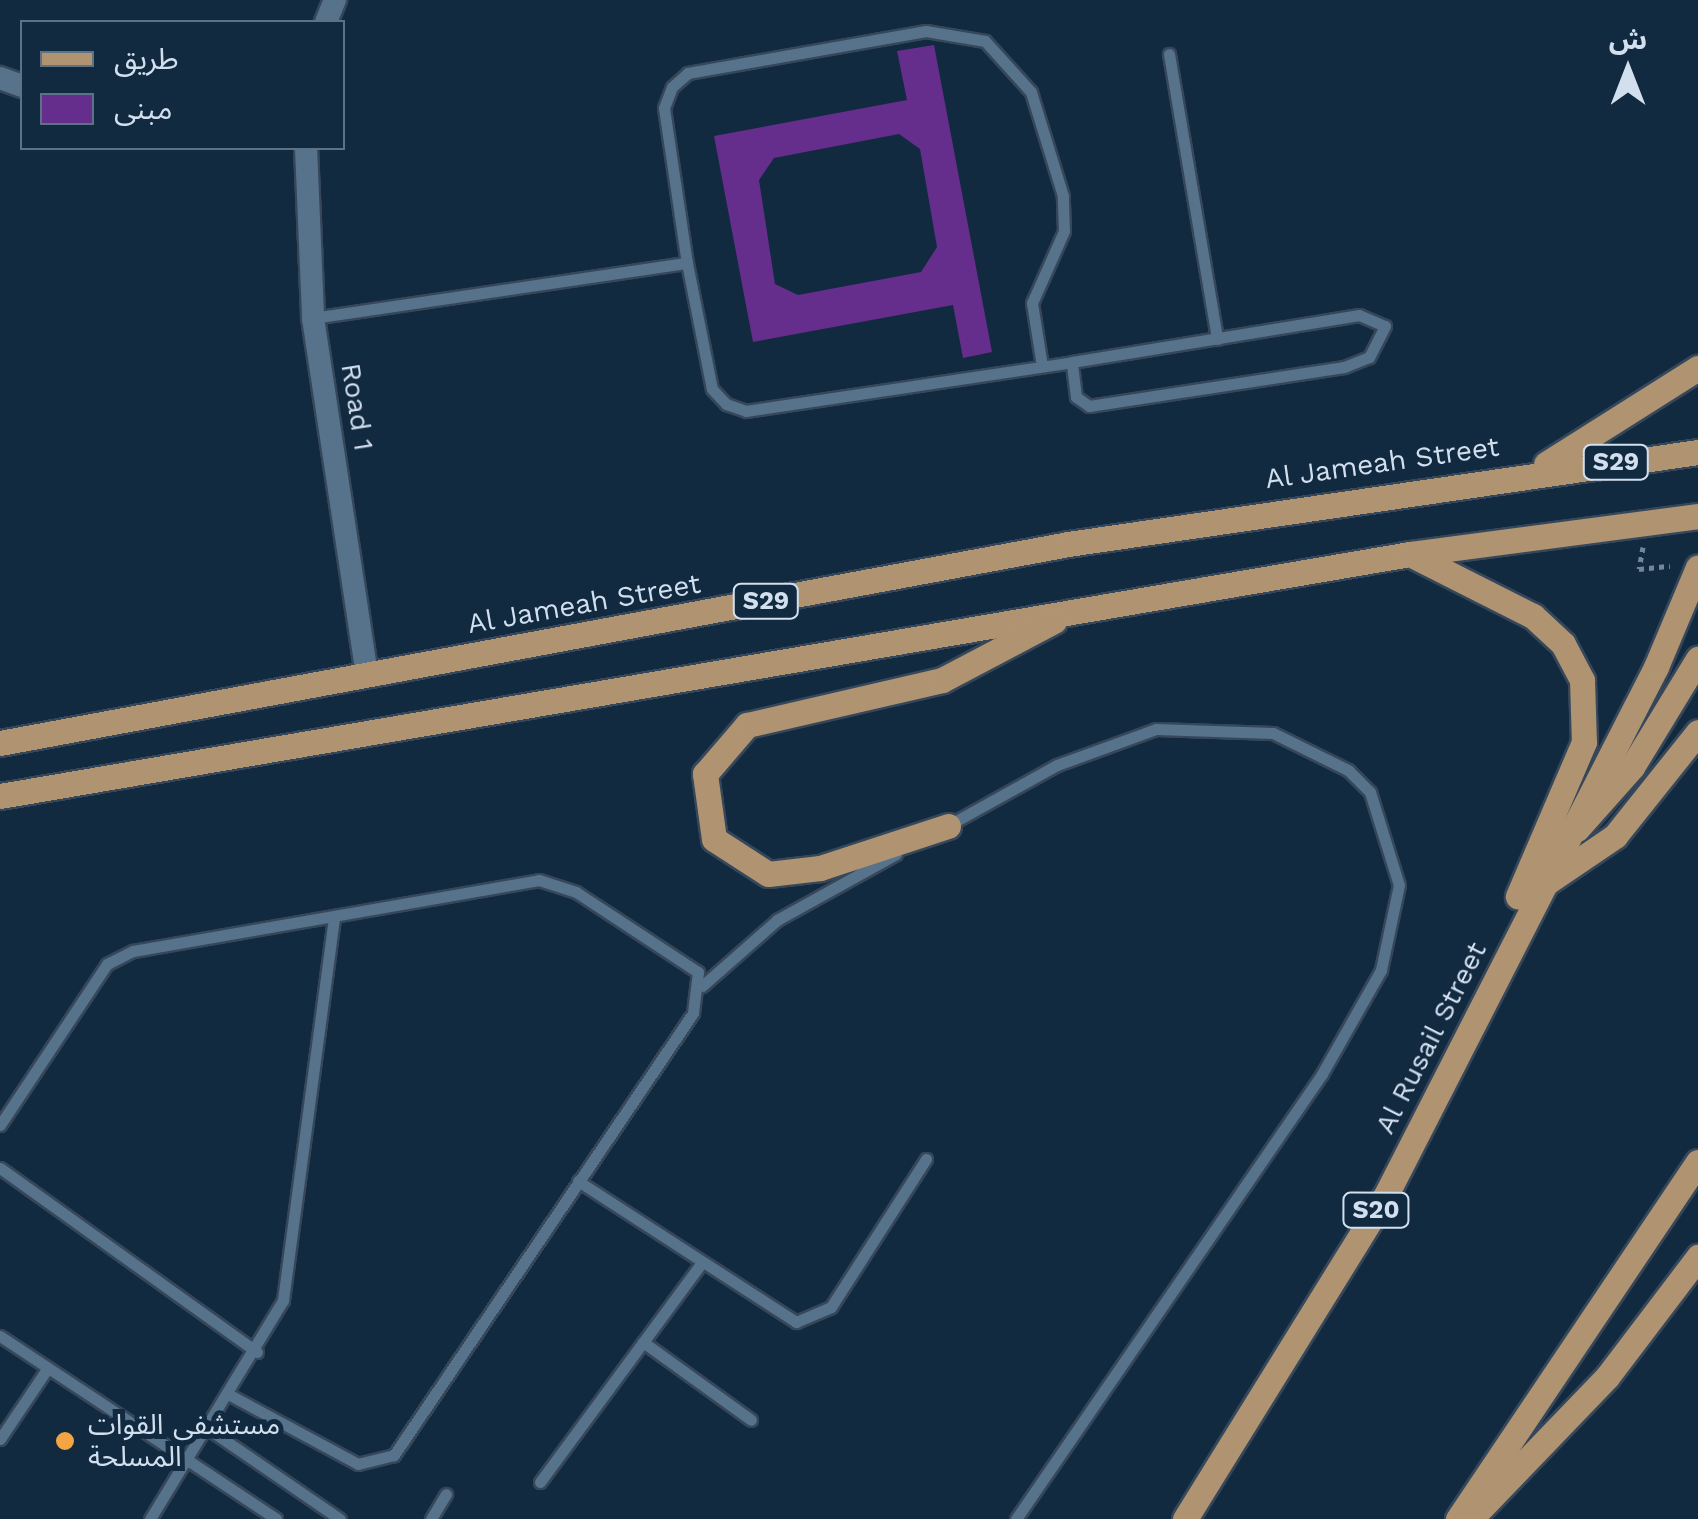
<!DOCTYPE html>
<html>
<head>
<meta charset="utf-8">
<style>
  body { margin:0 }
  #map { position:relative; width:1698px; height:1519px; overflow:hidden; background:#122a40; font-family:"Work Sans","Noto Sans Arabic",sans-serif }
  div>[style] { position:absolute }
  .building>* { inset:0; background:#652d8c }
  .path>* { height:5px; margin-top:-2.5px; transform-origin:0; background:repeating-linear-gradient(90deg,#748799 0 5px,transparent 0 10px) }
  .roads { filter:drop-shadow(2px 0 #36475a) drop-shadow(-2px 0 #36475a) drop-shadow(0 2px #36475a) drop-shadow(0 -2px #36475a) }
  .lane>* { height:11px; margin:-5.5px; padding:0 5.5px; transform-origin:5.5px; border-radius:5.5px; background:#57728b }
  .street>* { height:22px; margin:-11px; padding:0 11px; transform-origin:11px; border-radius:11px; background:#57728b }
  .primary>* { height:25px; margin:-12.5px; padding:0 12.5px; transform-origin:12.5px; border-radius:12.5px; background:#b09471 }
  .dots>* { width:28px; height:28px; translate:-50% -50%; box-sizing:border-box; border:5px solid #122a40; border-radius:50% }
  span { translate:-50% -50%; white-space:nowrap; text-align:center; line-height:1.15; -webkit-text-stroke:10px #122a40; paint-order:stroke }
  .shield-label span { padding:2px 8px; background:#122a40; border:2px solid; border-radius:8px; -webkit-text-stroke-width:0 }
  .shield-label { font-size:25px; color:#d1dfee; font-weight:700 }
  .street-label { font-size:28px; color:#d1dfee }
  .poi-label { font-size:28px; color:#d1dfee }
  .left { translate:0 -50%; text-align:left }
  .legend { position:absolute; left:20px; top:20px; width:325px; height:130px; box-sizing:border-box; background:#122a40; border:2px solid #5e7286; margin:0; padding:12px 18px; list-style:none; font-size:30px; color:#d1dfee }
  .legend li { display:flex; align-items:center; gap:20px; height:50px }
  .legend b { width:50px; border:2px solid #5e7286 }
  .north { position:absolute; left:1578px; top:20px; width:100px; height:100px; -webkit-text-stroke:8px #122a40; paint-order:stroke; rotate:0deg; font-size:28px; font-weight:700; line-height:40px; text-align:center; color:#d1dfee }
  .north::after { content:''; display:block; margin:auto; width:35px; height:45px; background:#d1dfee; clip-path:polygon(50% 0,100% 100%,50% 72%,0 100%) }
</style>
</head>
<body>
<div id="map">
  <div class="building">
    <i style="clip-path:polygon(evenodd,934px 45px,992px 352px,963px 358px,953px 305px,753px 342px,714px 136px,907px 100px,897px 51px,934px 45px,899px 134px,920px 149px,937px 247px,921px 272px,798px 295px,775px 284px,759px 180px,774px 158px,899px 134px)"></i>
  </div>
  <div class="path">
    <i style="left:1643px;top:547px;width:22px;rotate:100deg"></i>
    <i style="left:1639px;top:569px;width:31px;rotate:-6deg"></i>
  </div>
  <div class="roads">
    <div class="lane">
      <i style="left:1169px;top:54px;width:289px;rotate:80.4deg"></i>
      <i style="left:313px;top:318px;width:378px;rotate:-8.4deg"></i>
      <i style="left:1042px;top:366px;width:64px;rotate:-99deg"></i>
      <i style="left:1032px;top:303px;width:79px;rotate:-66deg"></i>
      <i style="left:1064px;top:231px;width:35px;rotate:-92deg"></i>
      <i style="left:1063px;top:196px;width:109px;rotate:-107.1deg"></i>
      <i style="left:1031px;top:92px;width:69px;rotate:-132deg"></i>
      <i style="left:985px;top:41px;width:60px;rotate:-170.4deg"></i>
      <i style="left:926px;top:31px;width:242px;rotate:170deg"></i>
      <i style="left:688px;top:73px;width:21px;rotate:139deg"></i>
      <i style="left:672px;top:87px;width:22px;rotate:111deg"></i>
      <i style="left:664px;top:108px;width:157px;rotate:81.6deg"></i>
      <i style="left:687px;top:263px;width:128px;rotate:78.8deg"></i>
      <i style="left:712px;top:389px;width:21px;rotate:47deg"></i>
      <i style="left:726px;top:404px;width:21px;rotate:19deg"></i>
      <i style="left:746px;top:411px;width:330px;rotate:-8.5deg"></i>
      <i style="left:1072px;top:362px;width:291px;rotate:-9.3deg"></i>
      <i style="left:1359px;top:315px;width:28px;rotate:23deg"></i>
      <i style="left:1385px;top:326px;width:35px;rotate:117deg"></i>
      <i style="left:1369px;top:357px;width:27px;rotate:158deg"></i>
      <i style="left:1344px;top:367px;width:258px;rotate:171.3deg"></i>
      <i style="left:1089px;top:406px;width:16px;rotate:-145deg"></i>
      <i style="left:1076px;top:397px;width:35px;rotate:-97deg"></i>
      <i style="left:947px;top:826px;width:126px;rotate:-29deg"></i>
      <i style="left:1057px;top:765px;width:105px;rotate:-20deg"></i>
      <i style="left:1156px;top:729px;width:117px;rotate:2deg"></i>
      <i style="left:1273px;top:733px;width:84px;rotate:26.3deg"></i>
      <i style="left:1348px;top:770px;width:31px;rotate:45deg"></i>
      <i style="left:1370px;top:792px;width:97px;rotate:72.7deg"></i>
      <i style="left:1399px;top:885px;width:87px;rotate:102deg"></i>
      <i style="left:1381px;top:970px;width:120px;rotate:119.6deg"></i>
      <i style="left:1322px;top:1074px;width:540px;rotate:124.51deg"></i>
      <i style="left:702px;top:986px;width:100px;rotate:-41.3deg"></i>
      <i style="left:777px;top:920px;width:136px;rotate:-29deg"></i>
      <i style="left:0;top:1125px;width:193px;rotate:-56.4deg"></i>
      <i style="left:107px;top:964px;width:29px;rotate:-27deg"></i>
      <i style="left:133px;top:951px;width:412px;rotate:-9.9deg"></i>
      <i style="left:539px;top:880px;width:39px;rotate:18deg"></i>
      <i style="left:576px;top:892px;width:146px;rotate:33.3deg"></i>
      <i style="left:698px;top:972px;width:41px;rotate:97deg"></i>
      <i style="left:693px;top:1013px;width:534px;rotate:124.08deg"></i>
      <i style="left:394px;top:1455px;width:37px;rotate:166deg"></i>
      <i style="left:358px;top:1464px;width:145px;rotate:-151.7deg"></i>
      <i style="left:0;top:1168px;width:316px;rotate:35.6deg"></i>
      <i style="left:578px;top:1181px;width:260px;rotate:32.9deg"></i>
      <i style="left:796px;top:1322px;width:38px;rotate:-23deg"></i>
      <i style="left:831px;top:1307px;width:176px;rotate:-57.3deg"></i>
      <i style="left:0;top:1336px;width:331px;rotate:33.5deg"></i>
      <i style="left:643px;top:1342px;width:133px;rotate:35.8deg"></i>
      <i style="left:207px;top:1428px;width:161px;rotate:34.4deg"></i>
      <i style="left:0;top:1439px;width:84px;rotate:-56.1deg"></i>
      <i style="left:540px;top:1482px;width:270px;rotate:-53.6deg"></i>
      <i style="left:150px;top:1519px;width:256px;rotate:-58.7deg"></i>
      <i style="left:283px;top:1300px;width:386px;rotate:-82.4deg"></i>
      <i style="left:431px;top:1519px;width:29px;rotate:-59deg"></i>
    </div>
    <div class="street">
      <i style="left:326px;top:22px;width:24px;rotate:-68deg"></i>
      <i style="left:0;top:78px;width:23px;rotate:20deg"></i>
      <i style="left:306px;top:148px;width:170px;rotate:87.6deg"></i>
      <i style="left:313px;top:318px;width:360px;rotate:81.4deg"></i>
    </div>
    <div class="primary">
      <i style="left:1546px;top:464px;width:180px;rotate:-32.3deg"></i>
      <i style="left:1410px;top:554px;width:138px;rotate:26.8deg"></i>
      <i style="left:1533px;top:616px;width:41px;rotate:43deg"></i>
      <i style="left:1563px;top:644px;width:41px;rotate:62.2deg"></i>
      <i style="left:1582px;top:680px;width:62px;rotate:88.2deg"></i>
      <i style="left:1584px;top:742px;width:168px;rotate:113.2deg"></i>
      <i style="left:0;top:743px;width:1086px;rotate:-10.55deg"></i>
      <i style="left:1068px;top:544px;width:637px;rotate:-8.31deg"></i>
      <i style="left:0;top:796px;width:1431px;rotate:-9.74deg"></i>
      <i style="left:1410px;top:554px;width:290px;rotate:-7.5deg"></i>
      <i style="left:948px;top:826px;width:135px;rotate:161.8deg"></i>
      <i style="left:820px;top:868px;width:52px;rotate:173.4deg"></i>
      <i style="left:768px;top:874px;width:64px;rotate:-147.1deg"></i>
      <i style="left:714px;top:839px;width:66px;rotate:-97.9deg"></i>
      <i style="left:705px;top:774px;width:65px;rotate:-49.4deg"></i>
      <i style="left:747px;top:725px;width:200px;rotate:-13deg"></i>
      <i style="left:942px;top:680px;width:127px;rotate:-27.8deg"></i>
      <i style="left:1577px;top:829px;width:83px;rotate:-48.4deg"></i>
      <i style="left:1632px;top:767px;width:127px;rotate:-58.6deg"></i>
      <i style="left:1540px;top:887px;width:91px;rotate:-34.2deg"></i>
      <i style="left:1615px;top:836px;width:133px;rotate:-51.4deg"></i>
      <i style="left:1480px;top:1509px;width:183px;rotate:-46.1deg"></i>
      <i style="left:1607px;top:1377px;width:151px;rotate:-52.8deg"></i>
      <i style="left:1185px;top:1519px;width:386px;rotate:-58.2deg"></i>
      <i style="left:1388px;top:1191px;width:589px;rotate:-62.91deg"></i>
      <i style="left:1656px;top:667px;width:108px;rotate:-67.2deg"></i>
      <i style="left:1458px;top:1519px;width:430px;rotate:-56.1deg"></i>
    </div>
  </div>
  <div class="dots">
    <i style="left:65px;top:1441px;background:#f3a443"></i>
  </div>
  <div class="shield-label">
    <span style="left:1616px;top:462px">S29</span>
    <span style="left:766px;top:601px">S29</span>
    <span style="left:1376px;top:1210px">S20</span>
  </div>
  <div class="street-label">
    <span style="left:357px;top:407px;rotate:81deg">Road 1</span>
    <span style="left:1382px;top:463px;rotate:-8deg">Al Jameah Street</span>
    <span style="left:584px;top:604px;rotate:-10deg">Al Jameah Street</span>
    <span style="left:1431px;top:1038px;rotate:-63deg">Al Rusail Street</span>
  </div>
  <div class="poi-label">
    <span class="left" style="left:88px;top:1441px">مستشفى القوات<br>المسلحة</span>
  </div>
  <ul class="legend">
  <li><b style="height:12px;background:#b09471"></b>طريق</li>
  <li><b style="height:28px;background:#652d8c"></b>مبنى</li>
  </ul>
  <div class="north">ش</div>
</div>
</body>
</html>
